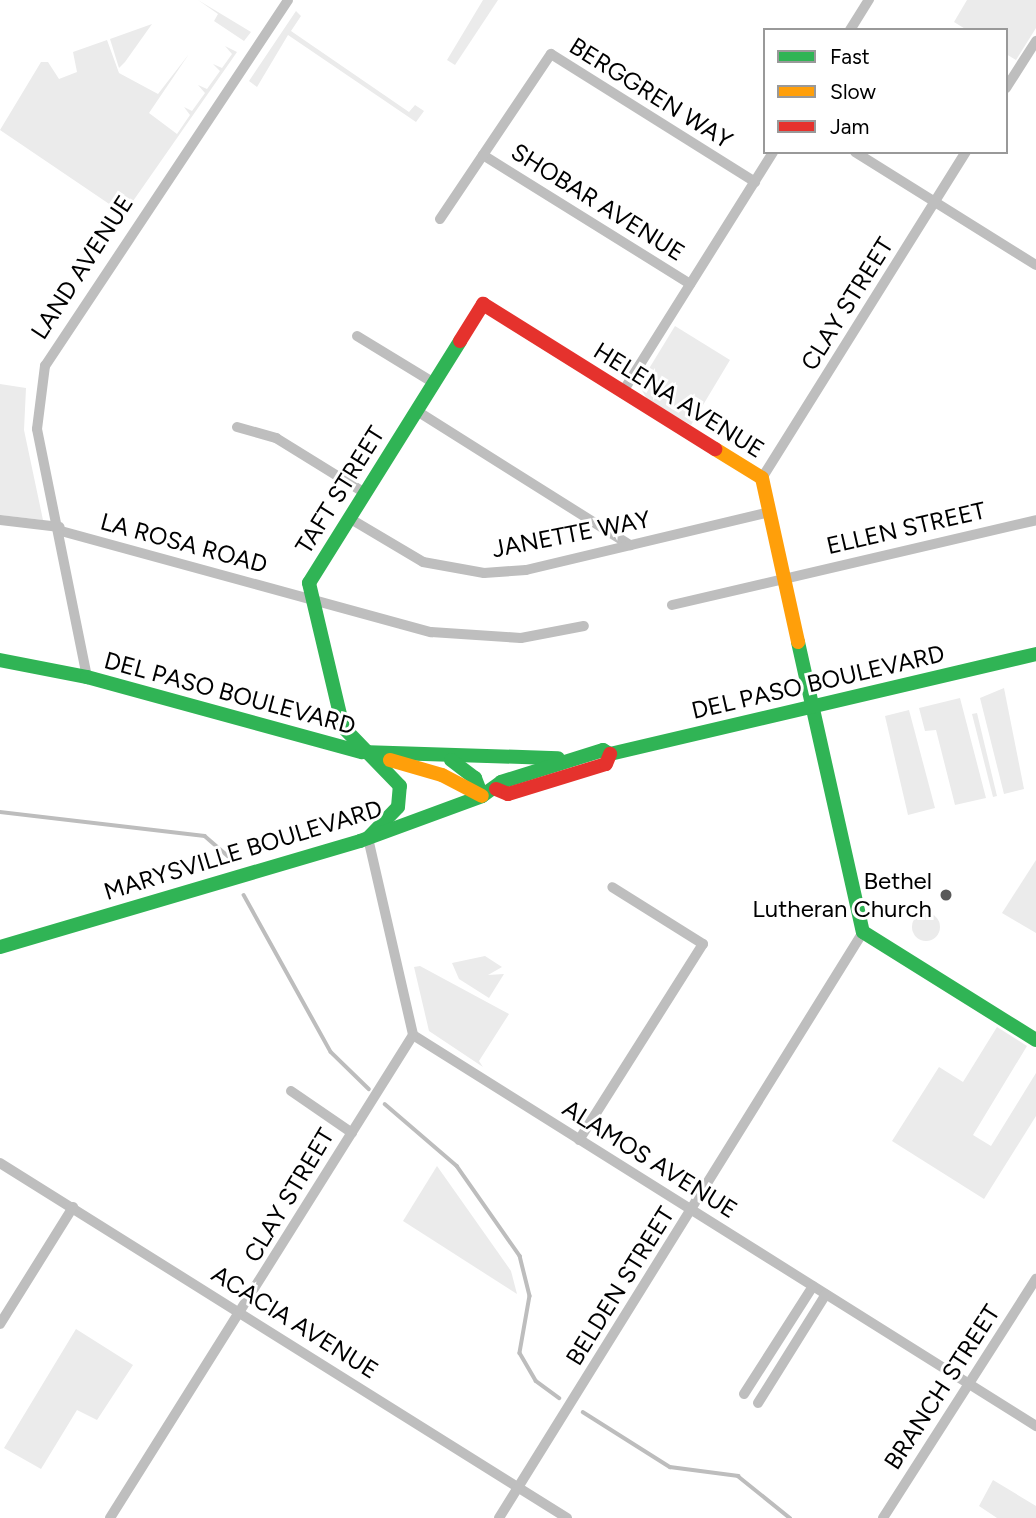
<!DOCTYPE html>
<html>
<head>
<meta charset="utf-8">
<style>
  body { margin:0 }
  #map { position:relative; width:1036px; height:1518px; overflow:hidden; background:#fff; font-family:Figtree,sans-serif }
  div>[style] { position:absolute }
  .green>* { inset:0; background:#ebebeb }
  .round { border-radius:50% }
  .stream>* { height:3.5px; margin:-1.75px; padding:0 1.75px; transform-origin:1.75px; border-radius:1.75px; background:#bdbdbd }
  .street>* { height:10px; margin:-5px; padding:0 5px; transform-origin:5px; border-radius:5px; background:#bebebe }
  .fast>* { height:14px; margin:-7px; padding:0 7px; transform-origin:7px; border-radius:7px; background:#30b455 }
  .slow>* { height:14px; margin:-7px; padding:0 7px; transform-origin:7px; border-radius:7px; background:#ff9f0a }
  .jam>* { height:14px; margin:-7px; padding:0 7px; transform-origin:7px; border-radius:7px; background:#e5322d }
  .dots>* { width:19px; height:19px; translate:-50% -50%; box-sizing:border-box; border:4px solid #fff; border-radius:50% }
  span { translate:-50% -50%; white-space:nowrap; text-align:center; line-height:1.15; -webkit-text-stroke:6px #fff; paint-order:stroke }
  .street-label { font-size:24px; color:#000 }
  .poi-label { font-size:24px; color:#000 }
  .right { translate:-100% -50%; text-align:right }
  .legend { position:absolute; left:763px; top:28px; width:245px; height:126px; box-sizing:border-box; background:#fff; border:2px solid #999; margin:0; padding:9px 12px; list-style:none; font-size:21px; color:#000 }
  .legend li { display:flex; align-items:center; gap:14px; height:35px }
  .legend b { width:35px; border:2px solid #999 }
</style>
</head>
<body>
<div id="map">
  <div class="green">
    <i style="clip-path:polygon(198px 0,251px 32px,244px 41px,214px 21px,218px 14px)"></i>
    <i style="clip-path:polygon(483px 0,498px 0,455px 65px,447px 60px)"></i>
    <i style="clip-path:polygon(967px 0,1036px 0,1036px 28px,1016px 60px,1006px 54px,1006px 30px,967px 30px,954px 22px)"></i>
    <i style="clip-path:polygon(296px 11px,301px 16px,291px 31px,409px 112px,415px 105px,424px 111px,416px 122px,288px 35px,257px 87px,249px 81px)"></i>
    <i style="clip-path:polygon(152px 24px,125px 62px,119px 68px,110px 39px)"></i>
    <i style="clip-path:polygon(107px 40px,119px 73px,158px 94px,189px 54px,149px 113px,177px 134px,190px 115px,184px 107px,192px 111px,205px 93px,198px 85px,207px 89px,220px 71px,213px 64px,222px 68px,232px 54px,225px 46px,237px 52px,124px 214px,0 130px,41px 62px,48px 62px,59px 79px,77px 72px,73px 52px)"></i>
    <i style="clip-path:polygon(675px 326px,730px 360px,691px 425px,648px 401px,639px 385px)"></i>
    <i style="clip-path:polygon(0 384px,26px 388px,24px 430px,43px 520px,0 515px)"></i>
    <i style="clip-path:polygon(1004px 688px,1024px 789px,1004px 794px,980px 698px)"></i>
    <i style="clip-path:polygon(960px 698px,986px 798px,955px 805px,936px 730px,925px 731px,919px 708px)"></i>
    <i style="clip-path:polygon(909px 710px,935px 808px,908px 815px,885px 716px)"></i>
    <i style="clip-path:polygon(977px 713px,997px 796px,993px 797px,972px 714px)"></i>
    <i style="clip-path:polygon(1036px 860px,1036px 933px,1002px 913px)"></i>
    <i class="round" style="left:912px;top:913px;width:28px;height:28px"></i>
    <i style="clip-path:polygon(485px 956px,502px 967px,488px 975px,504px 974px,489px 998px,459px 979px,452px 963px)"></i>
    <i style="clip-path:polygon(420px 966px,509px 1014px,479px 1061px,483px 1067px,429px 1031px,414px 967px)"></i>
    <i style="clip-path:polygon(997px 1027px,1027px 1046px,973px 1135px,991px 1146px,1036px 1073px,1036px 1116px,984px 1199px,892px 1141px,939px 1067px,963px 1082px)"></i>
    <i style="clip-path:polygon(437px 1166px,511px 1271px,517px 1294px,403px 1221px)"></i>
    <i style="clip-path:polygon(76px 1329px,133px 1365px,97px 1420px,77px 1410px,41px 1469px,4px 1448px)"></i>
    <i style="clip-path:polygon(993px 1480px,1036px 1506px,1036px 1518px,997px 1518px,979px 1506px)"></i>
  </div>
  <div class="stream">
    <i style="left:0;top:812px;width:206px;rotate:6.7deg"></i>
    <i style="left:205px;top:836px;width:32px;rotate:41deg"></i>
    <i style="left:244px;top:895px;width:179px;rotate:61deg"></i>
    <i style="left:331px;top:1052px;width:53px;rotate:44.2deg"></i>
    <i style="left:385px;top:1104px;width:95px;rotate:40.7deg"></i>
    <i style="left:457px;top:1166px;width:110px;rotate:55deg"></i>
    <i style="left:520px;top:1256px;width:41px;rotate:76deg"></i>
    <i style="left:530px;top:1296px;width:58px;rotate:100deg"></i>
    <i style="left:520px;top:1353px;width:32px;rotate:60deg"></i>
    <i style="left:536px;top:1381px;width:29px;rotate:36deg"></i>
    <i style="left:583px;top:1412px;width:103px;rotate:32.3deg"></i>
    <i style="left:670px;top:1467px;width:69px;rotate:7.5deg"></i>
    <i style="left:738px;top:1476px;width:67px;rotate:38.9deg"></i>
  </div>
  <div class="street">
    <i style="left:850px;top:30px;width:36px;rotate:-58deg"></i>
    <i style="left:1006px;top:88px;width:56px;rotate:-57.4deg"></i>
    <i style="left:855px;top:152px;width:213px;rotate:32deg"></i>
    <i style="left:483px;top:155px;width:244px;rotate:31.9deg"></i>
    <i style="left:440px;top:219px;width:199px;rotate:-56.1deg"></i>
    <i style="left:551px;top:54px;width:241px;rotate:32.1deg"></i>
    <i style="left:357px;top:336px;width:90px;rotate:31.4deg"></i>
    <i style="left:622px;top:393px;width:284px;rotate:-57.9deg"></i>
    <i style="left:417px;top:411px;width:252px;rotate:32.2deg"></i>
    <i style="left:237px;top:427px;width:41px;rotate:15.8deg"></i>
    <i style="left:276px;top:438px;width:105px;rotate:31.7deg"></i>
    <i style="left:762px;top:478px;width:385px;rotate:-58deg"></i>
    <i style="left:349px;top:518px;width:86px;rotate:30.7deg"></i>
    <i style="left:423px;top:562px;width:62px;rotate:10.2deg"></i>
    <i style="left:484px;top:573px;width:42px;rotate:-4.1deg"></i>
    <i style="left:526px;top:570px;width:251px;rotate:-13.4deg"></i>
    <i style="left:0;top:520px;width:60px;rotate:6.7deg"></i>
    <i style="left:61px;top:531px;width:384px;rotate:15.3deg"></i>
    <i style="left:431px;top:632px;width:90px;rotate:3.8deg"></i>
    <i style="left:521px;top:638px;width:64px;rotate:-10.8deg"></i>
    <i style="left:672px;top:605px;width:374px;rotate:-13.1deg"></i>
    <i style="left:87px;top:677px;width:253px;rotate:-101.4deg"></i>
    <i style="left:37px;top:429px;width:64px;rotate:-82.8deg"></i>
    <i style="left:45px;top:366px;width:439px;rotate:-56.4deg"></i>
    <i style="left:368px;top:838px;width:202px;rotate:77.1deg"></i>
    <i style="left:413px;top:1035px;width:736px;rotate:32.11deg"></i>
    <i style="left:291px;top:1091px;width:74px;rotate:34.5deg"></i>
    <i style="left:579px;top:1140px;width:232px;rotate:-57.7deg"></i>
    <i style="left:703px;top:944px;width:107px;rotate:-147.9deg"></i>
    <i style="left:0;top:1163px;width:669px;rotate:32.05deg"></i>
    <i style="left:0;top:1324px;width:138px;rotate:-58deg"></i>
    <i style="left:744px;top:1394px;width:128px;rotate:-57.4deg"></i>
    <i style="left:758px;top:1403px;width:128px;rotate:-58deg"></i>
    <i style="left:110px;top:1518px;width:570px;rotate:-57.9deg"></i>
    <i style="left:499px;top:1518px;width:690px;rotate:-58.15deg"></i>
    <i style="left:883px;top:1518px;width:284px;rotate:-57.4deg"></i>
  </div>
  <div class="fast">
    <i style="left:798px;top:642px;width:297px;rotate:77.4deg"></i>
    <i style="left:863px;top:932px;width:204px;rotate:32deg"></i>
    <i style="left:0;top:660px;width:89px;rotate:11.1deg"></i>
    <i style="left:87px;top:677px;width:285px;rotate:15.3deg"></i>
    <i style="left:362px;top:752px;width:196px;rotate:1.8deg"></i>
    <i style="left:610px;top:754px;width:438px;rotate:-13.2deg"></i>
    <i style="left:451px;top:760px;width:30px;rotate:37deg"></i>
    <i style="left:475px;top:778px;width:19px;rotate:69deg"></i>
    <i style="left:368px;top:838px;width:43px;rotate:-45.9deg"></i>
    <i style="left:398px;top:807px;width:21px;rotate:-85deg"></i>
    <i style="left:400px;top:786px;width:82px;rotate:-134deg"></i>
    <i style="left:343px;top:727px;width:148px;rotate:-103.3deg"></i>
    <i style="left:309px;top:583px;width:285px;rotate:-58deg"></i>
    <i style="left:0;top:947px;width:375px;rotate:-16.4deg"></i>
    <i style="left:360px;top:841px;width:130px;rotate:-20.2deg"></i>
    <i style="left:482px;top:796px;width:24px;rotate:-36deg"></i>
    <i style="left:501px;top:782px;width:107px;rotate:-17.4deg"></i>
    <i style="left:603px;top:750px;width:8px;rotate:30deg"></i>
  </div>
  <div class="slow">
    <i style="left:715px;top:449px;width:55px;rotate:31.7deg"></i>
    <i style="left:762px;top:478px;width:168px;rotate:77.6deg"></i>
    <i style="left:390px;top:760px;width:54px;rotate:16.1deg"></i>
    <i style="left:442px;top:775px;width:45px;rotate:27.7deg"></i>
  </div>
  <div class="jam">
    <i style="left:460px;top:341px;width:44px;rotate:-58.1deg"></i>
    <i style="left:483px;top:304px;width:274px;rotate:32deg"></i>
    <i style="left:496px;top:789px;width:13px;rotate:23deg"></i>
    <i style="left:508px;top:794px;width:102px;rotate:-17deg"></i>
    <i style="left:606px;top:764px;width:11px;rotate:-68deg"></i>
  </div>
  <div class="dots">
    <i style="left:946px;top:895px;background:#595959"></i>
  </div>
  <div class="street-label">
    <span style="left:651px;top:93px;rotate:32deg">BERGGREN WAY</span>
    <span style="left:598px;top:202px;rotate:32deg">SHOBAR AVENUE</span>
    <span style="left:82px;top:267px;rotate:-57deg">LAND AVENUE</span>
    <span style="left:847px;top:304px;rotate:-58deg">CLAY STREET</span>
    <span style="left:679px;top:400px;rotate:32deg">HELENA AVENUE</span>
    <span style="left:340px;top:490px;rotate:-58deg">TAFT STREET</span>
    <span style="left:906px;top:528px;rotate:-13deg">ELLEN STREET</span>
    <span style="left:571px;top:534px;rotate:-11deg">JANETTE WAY</span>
    <span style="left:184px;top:543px;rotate:15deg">LA ROSA ROAD</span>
    <span style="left:818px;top:682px;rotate:-13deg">DEL PASO BOULEVARD</span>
    <span style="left:230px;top:693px;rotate:15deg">DEL PASO BOULEVARD</span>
    <span style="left:243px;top:850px;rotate:-17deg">MARYSVILLE BOULEVARD</span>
    <span style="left:650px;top:1159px;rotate:32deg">ALAMOS AVENUE</span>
    <span style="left:289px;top:1195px;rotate:-59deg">CLAY STREET</span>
    <span style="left:620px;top:1286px;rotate:-58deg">BELDEN STREET</span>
    <span style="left:295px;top:1322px;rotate:32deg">ACACIA AVENUE</span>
    <span style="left:942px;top:1387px;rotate:-57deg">BRANCH STREET</span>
  </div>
  <div class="poi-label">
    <span class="right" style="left:932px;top:895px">Bethel<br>Lutheran Church</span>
  </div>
  <ul class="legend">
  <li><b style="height:9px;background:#30b455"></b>Fast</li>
  <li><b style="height:9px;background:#ff9f0a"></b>Slow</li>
  <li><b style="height:9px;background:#e5322d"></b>Jam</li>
  </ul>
</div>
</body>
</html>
